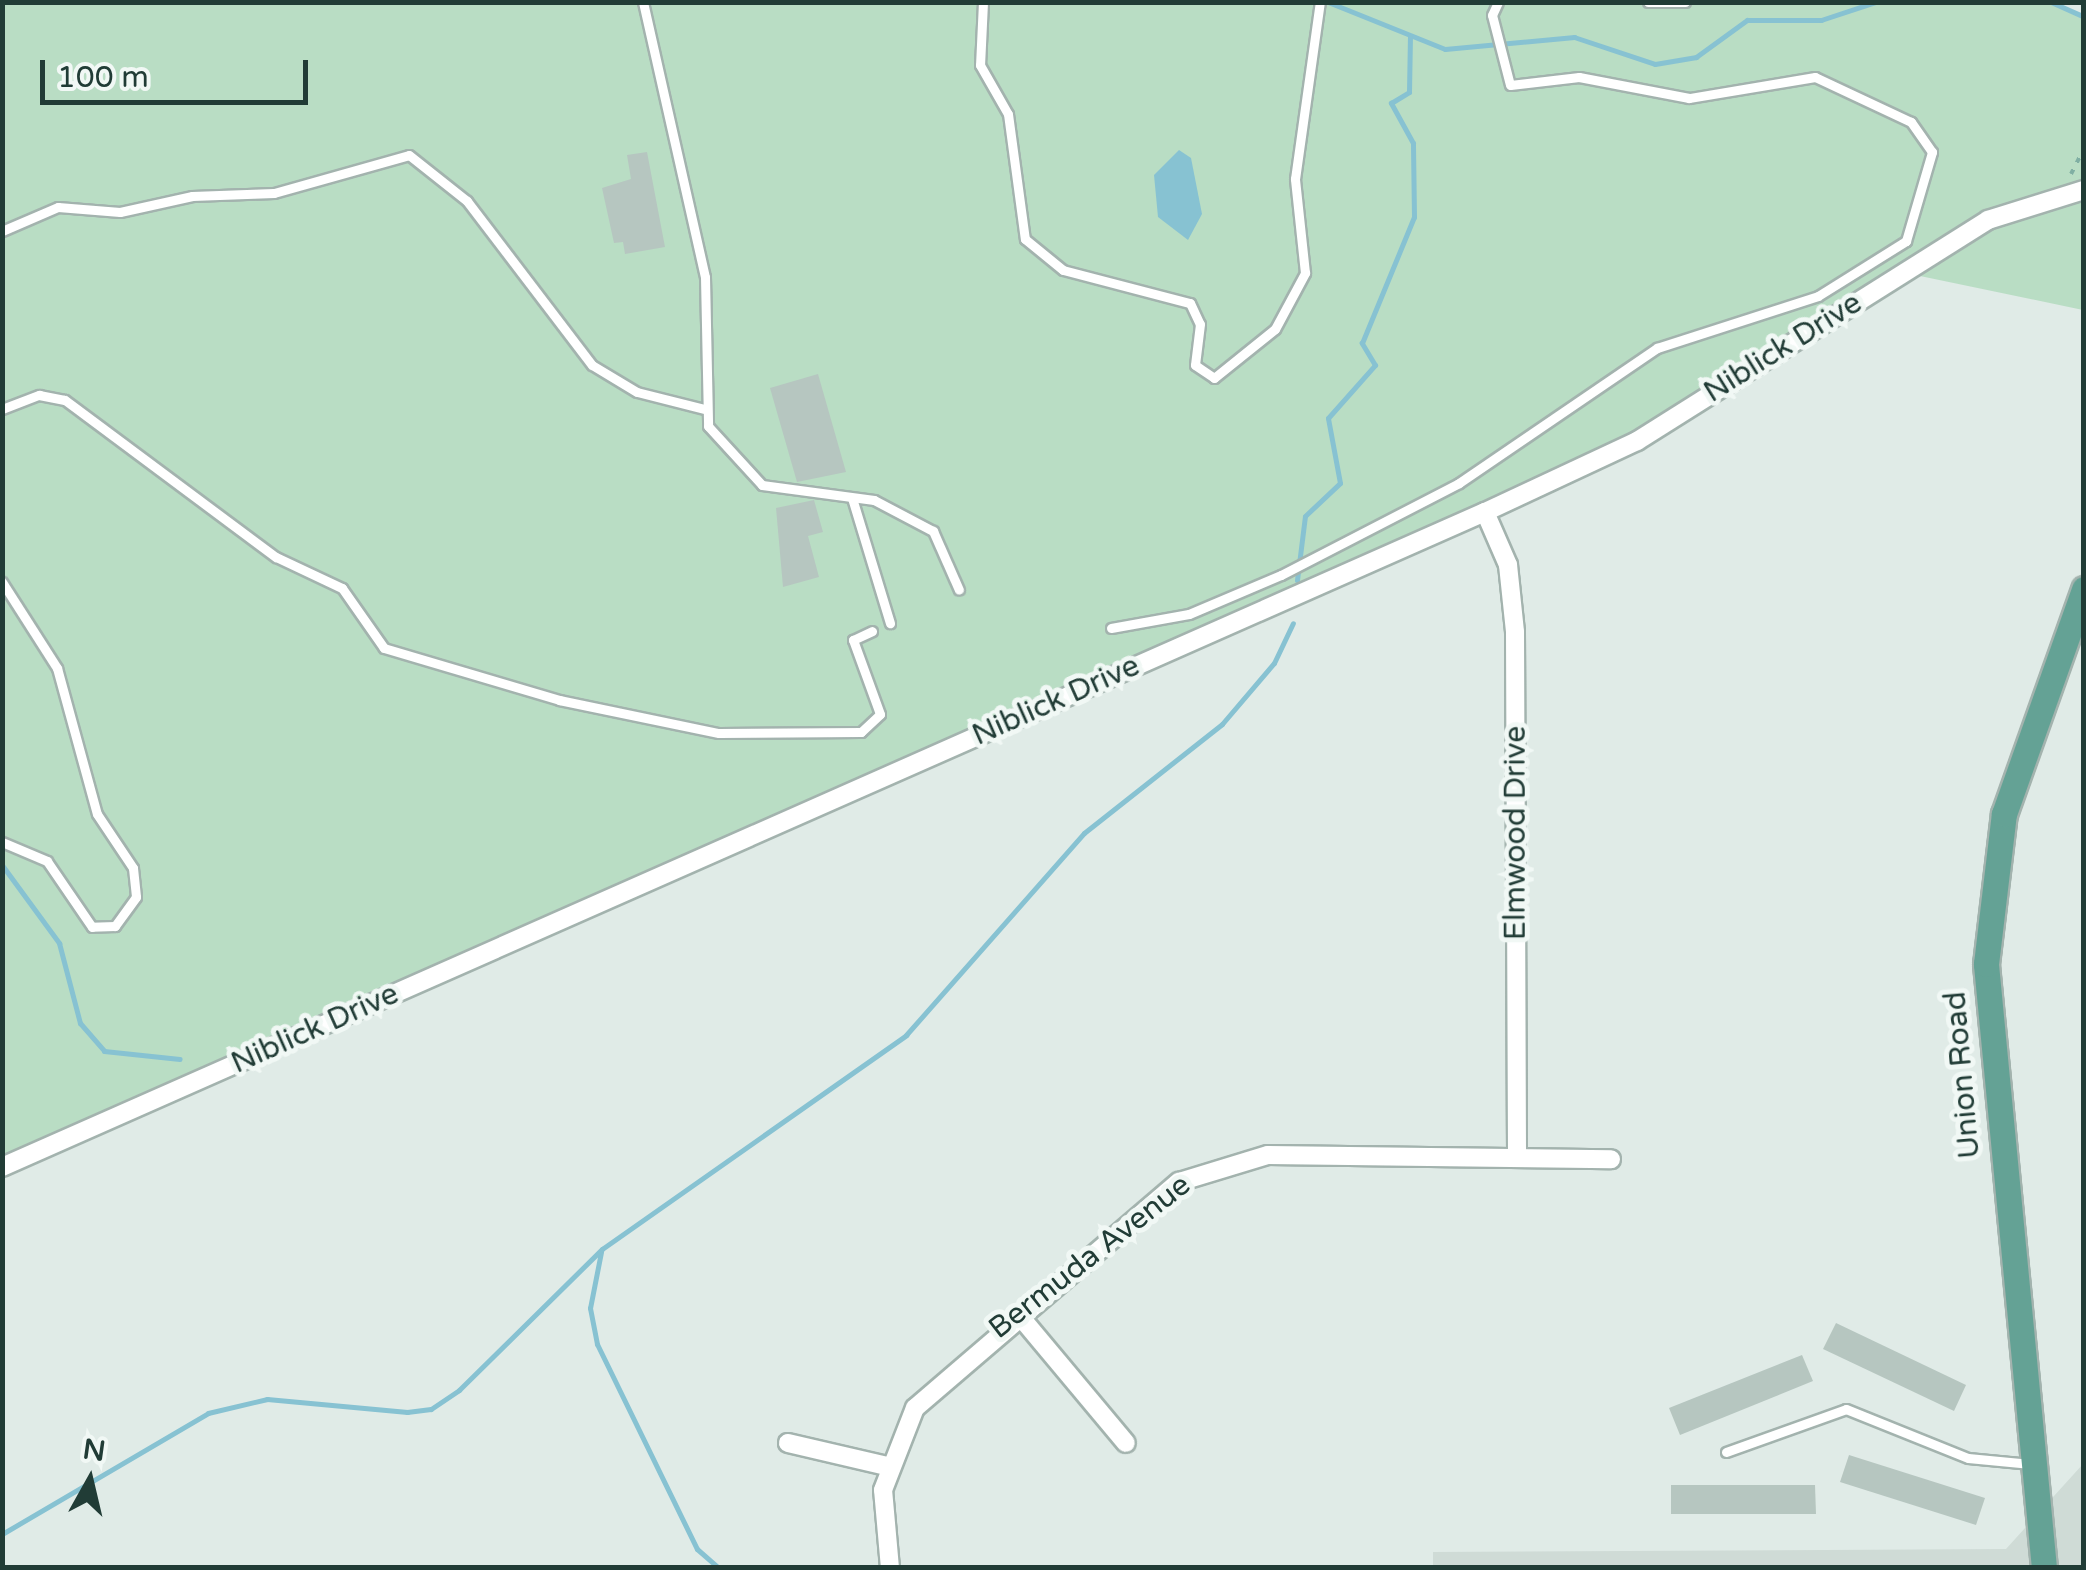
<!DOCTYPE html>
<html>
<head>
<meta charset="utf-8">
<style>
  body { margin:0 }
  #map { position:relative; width:2086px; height:1570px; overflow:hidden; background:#e0ebe7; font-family:"Varela Round",sans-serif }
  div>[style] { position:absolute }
  .built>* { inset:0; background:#cfdbd6 }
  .green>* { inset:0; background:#b9ddc4 }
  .water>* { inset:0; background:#87c2d2 }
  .stream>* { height:5px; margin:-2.5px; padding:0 2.5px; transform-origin:2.5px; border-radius:2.5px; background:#87c2d2 }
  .building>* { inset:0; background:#b6c6c0 }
  .path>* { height:4px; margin-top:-2px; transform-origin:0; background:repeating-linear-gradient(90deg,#80afa3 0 5px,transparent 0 13px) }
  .roads { filter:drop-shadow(2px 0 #a3b3ae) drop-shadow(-2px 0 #a3b3ae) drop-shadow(0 2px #a3b3ae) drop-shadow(0 -2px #a3b3ae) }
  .lane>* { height:9px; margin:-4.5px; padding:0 4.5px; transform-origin:4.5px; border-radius:4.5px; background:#fff }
  .street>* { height:18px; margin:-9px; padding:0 9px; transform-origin:9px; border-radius:9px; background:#fff }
  .primary>* { height:25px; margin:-12.5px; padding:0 12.5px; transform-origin:12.5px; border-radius:12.5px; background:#64a295 }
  span { translate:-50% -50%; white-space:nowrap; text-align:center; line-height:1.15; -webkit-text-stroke:10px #f1f8f5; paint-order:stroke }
  .street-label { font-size:30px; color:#213c36 }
  .frame { position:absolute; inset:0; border:5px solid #213c36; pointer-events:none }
  .north { position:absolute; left:40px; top:1430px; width:100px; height:100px; -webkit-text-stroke:8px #f1f8f5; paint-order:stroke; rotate:8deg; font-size:28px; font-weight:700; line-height:40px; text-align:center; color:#213c36 }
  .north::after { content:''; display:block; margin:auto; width:35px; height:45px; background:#213c36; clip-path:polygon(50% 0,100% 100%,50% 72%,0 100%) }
  .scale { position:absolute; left:40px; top:60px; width:268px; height:45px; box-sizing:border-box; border:5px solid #213c36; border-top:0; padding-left:12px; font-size:30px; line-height:35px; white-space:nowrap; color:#213c36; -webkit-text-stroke:8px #f1f8f5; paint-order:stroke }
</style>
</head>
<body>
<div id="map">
  <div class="built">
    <i style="clip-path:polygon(2083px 1464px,2083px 1567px,1433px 1568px,1433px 1552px,2006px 1549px)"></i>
  </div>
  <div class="green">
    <i style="clip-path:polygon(2051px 2px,2083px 17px,2083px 310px,1896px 271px,1633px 436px,3px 1158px,3px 3px)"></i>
  </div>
  <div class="water">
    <i style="clip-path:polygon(1179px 150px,1191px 158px,1202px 214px,1188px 240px,1158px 217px,1154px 175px)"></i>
  </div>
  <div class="stream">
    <i style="left:1328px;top:2px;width:126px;rotate:21.9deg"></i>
    <i style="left:1445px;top:49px;width:130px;rotate:-5.3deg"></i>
    <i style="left:1574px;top:37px;width:85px;rotate:18.4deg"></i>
    <i style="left:1655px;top:64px;width:42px;rotate:-9.7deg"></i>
    <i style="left:1696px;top:57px;width:63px;rotate:-36deg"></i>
    <i style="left:1747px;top:20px;width:74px"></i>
    <i style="left:1821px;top:20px;width:57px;rotate:-18.4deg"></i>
    <i style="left:2051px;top:2px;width:36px;rotate:24deg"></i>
    <i style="left:1297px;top:580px;width:64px;rotate:-82.9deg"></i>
    <i style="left:1305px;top:516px;width:48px;rotate:-43.3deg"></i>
    <i style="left:1340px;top:483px;width:66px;rotate:-100.5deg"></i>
    <i style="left:1328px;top:418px;width:71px;rotate:-48.4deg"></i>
    <i style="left:1375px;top:365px;width:26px;rotate:-121deg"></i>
    <i style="left:1362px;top:343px;width:136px;rotate:-67.6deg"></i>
    <i style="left:1414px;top:217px;width:74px;rotate:-90.8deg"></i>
    <i style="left:1413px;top:143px;width:46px;rotate:-118.8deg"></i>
    <i style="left:1391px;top:103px;width:21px;rotate:-31deg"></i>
    <i style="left:1409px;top:92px;width:56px;rotate:-89deg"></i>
    <i style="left:2px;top:865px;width:97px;rotate:53.8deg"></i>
    <i style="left:59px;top:943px;width:83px;rotate:75.3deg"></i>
    <i style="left:80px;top:1023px;width:37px;rotate:49deg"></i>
    <i style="left:104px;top:1051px;width:76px;rotate:6deg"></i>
    <i style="left:601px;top:1252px;width:57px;rotate:101.1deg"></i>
    <i style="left:590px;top:1308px;width:37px;rotate:79deg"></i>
    <i style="left:597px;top:1344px;width:228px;rotate:64deg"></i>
    <i style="left:697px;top:1549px;width:29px;rotate:41deg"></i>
    <i style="left:2px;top:1534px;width:239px;rotate:-30.4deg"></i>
    <i style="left:208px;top:1413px;width:61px;rotate:-13.3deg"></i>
    <i style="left:267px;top:1399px;width:141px;rotate:5.3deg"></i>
    <i style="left:407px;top:1412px;width:24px;rotate:-7deg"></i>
    <i style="left:431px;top:1409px;width:34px;rotate:-34deg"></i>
    <i style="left:459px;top:1390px;width:201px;rotate:-44.6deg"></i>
    <i style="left:602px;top:1249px;width:372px;rotate:-35.1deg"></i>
    <i style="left:906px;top:1035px;width:269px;rotate:-48.6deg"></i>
    <i style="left:1084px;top:833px;width:176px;rotate:-38.3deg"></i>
    <i style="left:1222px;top:724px;width:80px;rotate:-49.6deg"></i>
    <i style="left:1274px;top:663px;width:44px;rotate:-64.6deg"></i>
  </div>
  <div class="building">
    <i style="clip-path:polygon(647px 152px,665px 247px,625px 254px,623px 242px,614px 243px,602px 188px,631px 179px,627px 155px)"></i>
    <i style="clip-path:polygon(818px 374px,846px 472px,797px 482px,770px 388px)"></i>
    <i style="clip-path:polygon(814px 500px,823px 532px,808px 536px,819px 577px,783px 587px,776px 508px)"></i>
    <i style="clip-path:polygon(1836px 1323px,1966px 1385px,1954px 1411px,1823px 1349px)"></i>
    <i style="clip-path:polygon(1802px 1355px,1813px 1381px,1680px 1435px,1669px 1408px)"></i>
    <i style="clip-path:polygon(1849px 1455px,1985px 1498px,1976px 1525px,1840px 1482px)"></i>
    <i style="clip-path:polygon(1671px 1485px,1815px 1485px,1816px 1514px,1671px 1514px)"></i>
  </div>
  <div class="path">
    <i style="left:2071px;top:174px;width:29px;rotate:-63deg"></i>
  </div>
  <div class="roads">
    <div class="lane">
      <i style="left:643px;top:2px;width:282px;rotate:77.3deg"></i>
      <i style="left:705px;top:277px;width:149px;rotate:88.8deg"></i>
      <i style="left:708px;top:426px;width:80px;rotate:47.5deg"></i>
      <i style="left:762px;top:485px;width:113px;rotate:7.6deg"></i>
      <i style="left:874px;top:500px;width:67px;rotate:27.7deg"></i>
      <i style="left:933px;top:531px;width:64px;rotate:66.2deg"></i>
      <i style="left:983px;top:2px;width:63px;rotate:92.7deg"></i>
      <i style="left:980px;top:65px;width:56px;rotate:60.3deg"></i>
      <i style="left:1008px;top:114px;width:126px;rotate:82.3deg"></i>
      <i style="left:1025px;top:239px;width:49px;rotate:39.2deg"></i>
      <i style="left:1063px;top:270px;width:131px;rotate:14.6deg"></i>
      <i style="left:1190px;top:303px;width:23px;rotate:65deg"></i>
      <i style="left:1200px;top:324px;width:41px;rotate:97deg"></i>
      <i style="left:1195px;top:365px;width:23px;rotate:34deg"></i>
      <i style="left:1214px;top:378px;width:78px;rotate:-38.8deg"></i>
      <i style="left:1275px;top:329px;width:64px;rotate:-61.8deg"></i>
      <i style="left:1305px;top:273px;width:95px;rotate:-96.1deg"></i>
      <i style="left:1295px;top:179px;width:179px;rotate:-82deg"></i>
      <i style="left:1648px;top:2px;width:37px"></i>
      <i style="left:2px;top:231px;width:61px;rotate:-23.2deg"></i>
      <i style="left:58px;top:207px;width:62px;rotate:4.6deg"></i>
      <i style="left:120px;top:212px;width:74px;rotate:-12.5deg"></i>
      <i style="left:192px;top:196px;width:82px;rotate:-2.1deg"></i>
      <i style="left:274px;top:193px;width:140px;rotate:-15.7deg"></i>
      <i style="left:409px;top:155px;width:74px;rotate:38.4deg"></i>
      <i style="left:467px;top:201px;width:206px;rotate:52.7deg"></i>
      <i style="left:592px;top:365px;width:52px;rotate:31deg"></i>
      <i style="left:637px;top:392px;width:69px;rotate:14.2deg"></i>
      <i style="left:2px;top:409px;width:40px;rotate:-21deg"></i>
      <i style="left:39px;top:395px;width:26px;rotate:11deg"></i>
      <i style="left:65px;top:400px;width:263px;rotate:36.7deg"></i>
      <i style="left:276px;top:557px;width:73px;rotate:25.2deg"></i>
      <i style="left:342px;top:588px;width:73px;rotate:55deg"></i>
      <i style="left:384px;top:648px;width:183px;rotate:16.5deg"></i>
      <i style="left:559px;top:700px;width:163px;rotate:11.7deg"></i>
      <i style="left:719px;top:733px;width:142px;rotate:-0.4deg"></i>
      <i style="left:861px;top:732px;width:26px;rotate:-43deg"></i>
      <i style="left:880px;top:714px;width:79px;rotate:-110deg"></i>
      <i style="left:853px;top:640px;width:21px;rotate:-25deg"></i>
      <i style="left:852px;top:498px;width:131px;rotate:73.1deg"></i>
      <i style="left:2px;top:582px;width:102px;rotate:57.4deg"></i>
      <i style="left:57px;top:668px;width:151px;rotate:74.7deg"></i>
      <i style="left:97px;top:814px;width:65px;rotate:56.3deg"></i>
      <i style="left:133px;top:868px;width:29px;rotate:84deg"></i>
      <i style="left:136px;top:897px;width:36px;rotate:126deg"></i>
      <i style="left:115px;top:926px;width:23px;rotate:178deg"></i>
      <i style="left:92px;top:927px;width:80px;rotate:-124.3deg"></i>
      <i style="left:47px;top:861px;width:49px;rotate:-157.1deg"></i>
      <i style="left:1111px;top:628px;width:79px;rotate:-10.2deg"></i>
      <i style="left:1189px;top:614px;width:100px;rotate:-23deg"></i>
      <i style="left:1281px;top:575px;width:200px;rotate:-27.3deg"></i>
      <i style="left:1459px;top:483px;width:240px;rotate:-34.3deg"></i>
      <i style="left:1657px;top:348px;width:169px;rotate:-17.9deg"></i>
      <i style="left:1818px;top:296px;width:104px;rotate:-32deg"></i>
      <i style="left:1906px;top:241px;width:93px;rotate:-73.7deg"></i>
      <i style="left:1932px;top:152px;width:37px;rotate:-125deg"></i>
      <i style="left:1911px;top:122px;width:106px;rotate:-154.9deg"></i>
      <i style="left:1815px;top:77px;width:128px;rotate:170.5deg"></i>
      <i style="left:1689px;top:98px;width:112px;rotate:-169.2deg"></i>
      <i style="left:1579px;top:77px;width:69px;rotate:173.4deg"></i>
      <i style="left:1510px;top:85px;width:72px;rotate:-104.4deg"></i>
      <i style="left:1492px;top:15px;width:14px;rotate:-65deg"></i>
      <i style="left:1726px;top:1452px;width:127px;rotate:-19.7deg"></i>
      <i style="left:1846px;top:1409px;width:131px;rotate:21.9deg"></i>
      <i style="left:1968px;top:1458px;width:63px;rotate:5.4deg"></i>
    </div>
    <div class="street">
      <i style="left:1485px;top:512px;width:58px;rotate:66.5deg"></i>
      <i style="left:1508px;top:565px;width:67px;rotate:84deg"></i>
      <i style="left:1515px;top:632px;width:526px;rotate:89.78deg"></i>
      <i style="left:2px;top:1167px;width:1621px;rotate:-23.83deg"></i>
      <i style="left:1485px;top:512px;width:168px;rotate:-25deg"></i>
      <i style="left:1637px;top:441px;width:415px;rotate:-32.2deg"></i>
      <i style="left:1988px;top:220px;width:101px;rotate:-17.4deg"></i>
      <i style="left:1018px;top:1314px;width:168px;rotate:50.1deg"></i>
      <i style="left:788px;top:1443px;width:102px;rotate:13.1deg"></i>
      <i style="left:890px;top:1568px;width:78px;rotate:-95.1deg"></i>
      <i style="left:883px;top:1490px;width:88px;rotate:-68.7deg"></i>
      <i style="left:915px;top:1408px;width:348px;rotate:-40.6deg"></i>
      <i style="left:1179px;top:1182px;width:93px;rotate:-16.9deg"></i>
      <i style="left:1268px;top:1155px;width:343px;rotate:0.7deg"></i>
    </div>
    <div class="primary">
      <i style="left:2044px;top:1568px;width:607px;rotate:-95.49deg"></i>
      <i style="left:1986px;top:964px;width:151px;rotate:-83.2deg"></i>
      <i style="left:2004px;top:814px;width:239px;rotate:-70.4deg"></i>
    </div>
  </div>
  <div class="street-label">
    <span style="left:1783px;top:348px;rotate:-32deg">Niblick Drive</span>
    <span style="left:1056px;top:701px;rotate:-24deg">Niblick Drive</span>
    <span style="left:1516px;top:833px;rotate:-90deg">Elmwood Drive</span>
    <span style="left:315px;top:1029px;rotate:-24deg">Niblick Drive</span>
    <span style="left:1963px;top:1075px;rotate:-95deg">Union Road</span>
    <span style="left:1090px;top:1257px;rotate:-38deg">Bermuda Avenue</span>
  </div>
  <div class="frame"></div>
  <div class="north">N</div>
  <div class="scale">100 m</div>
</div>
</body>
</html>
